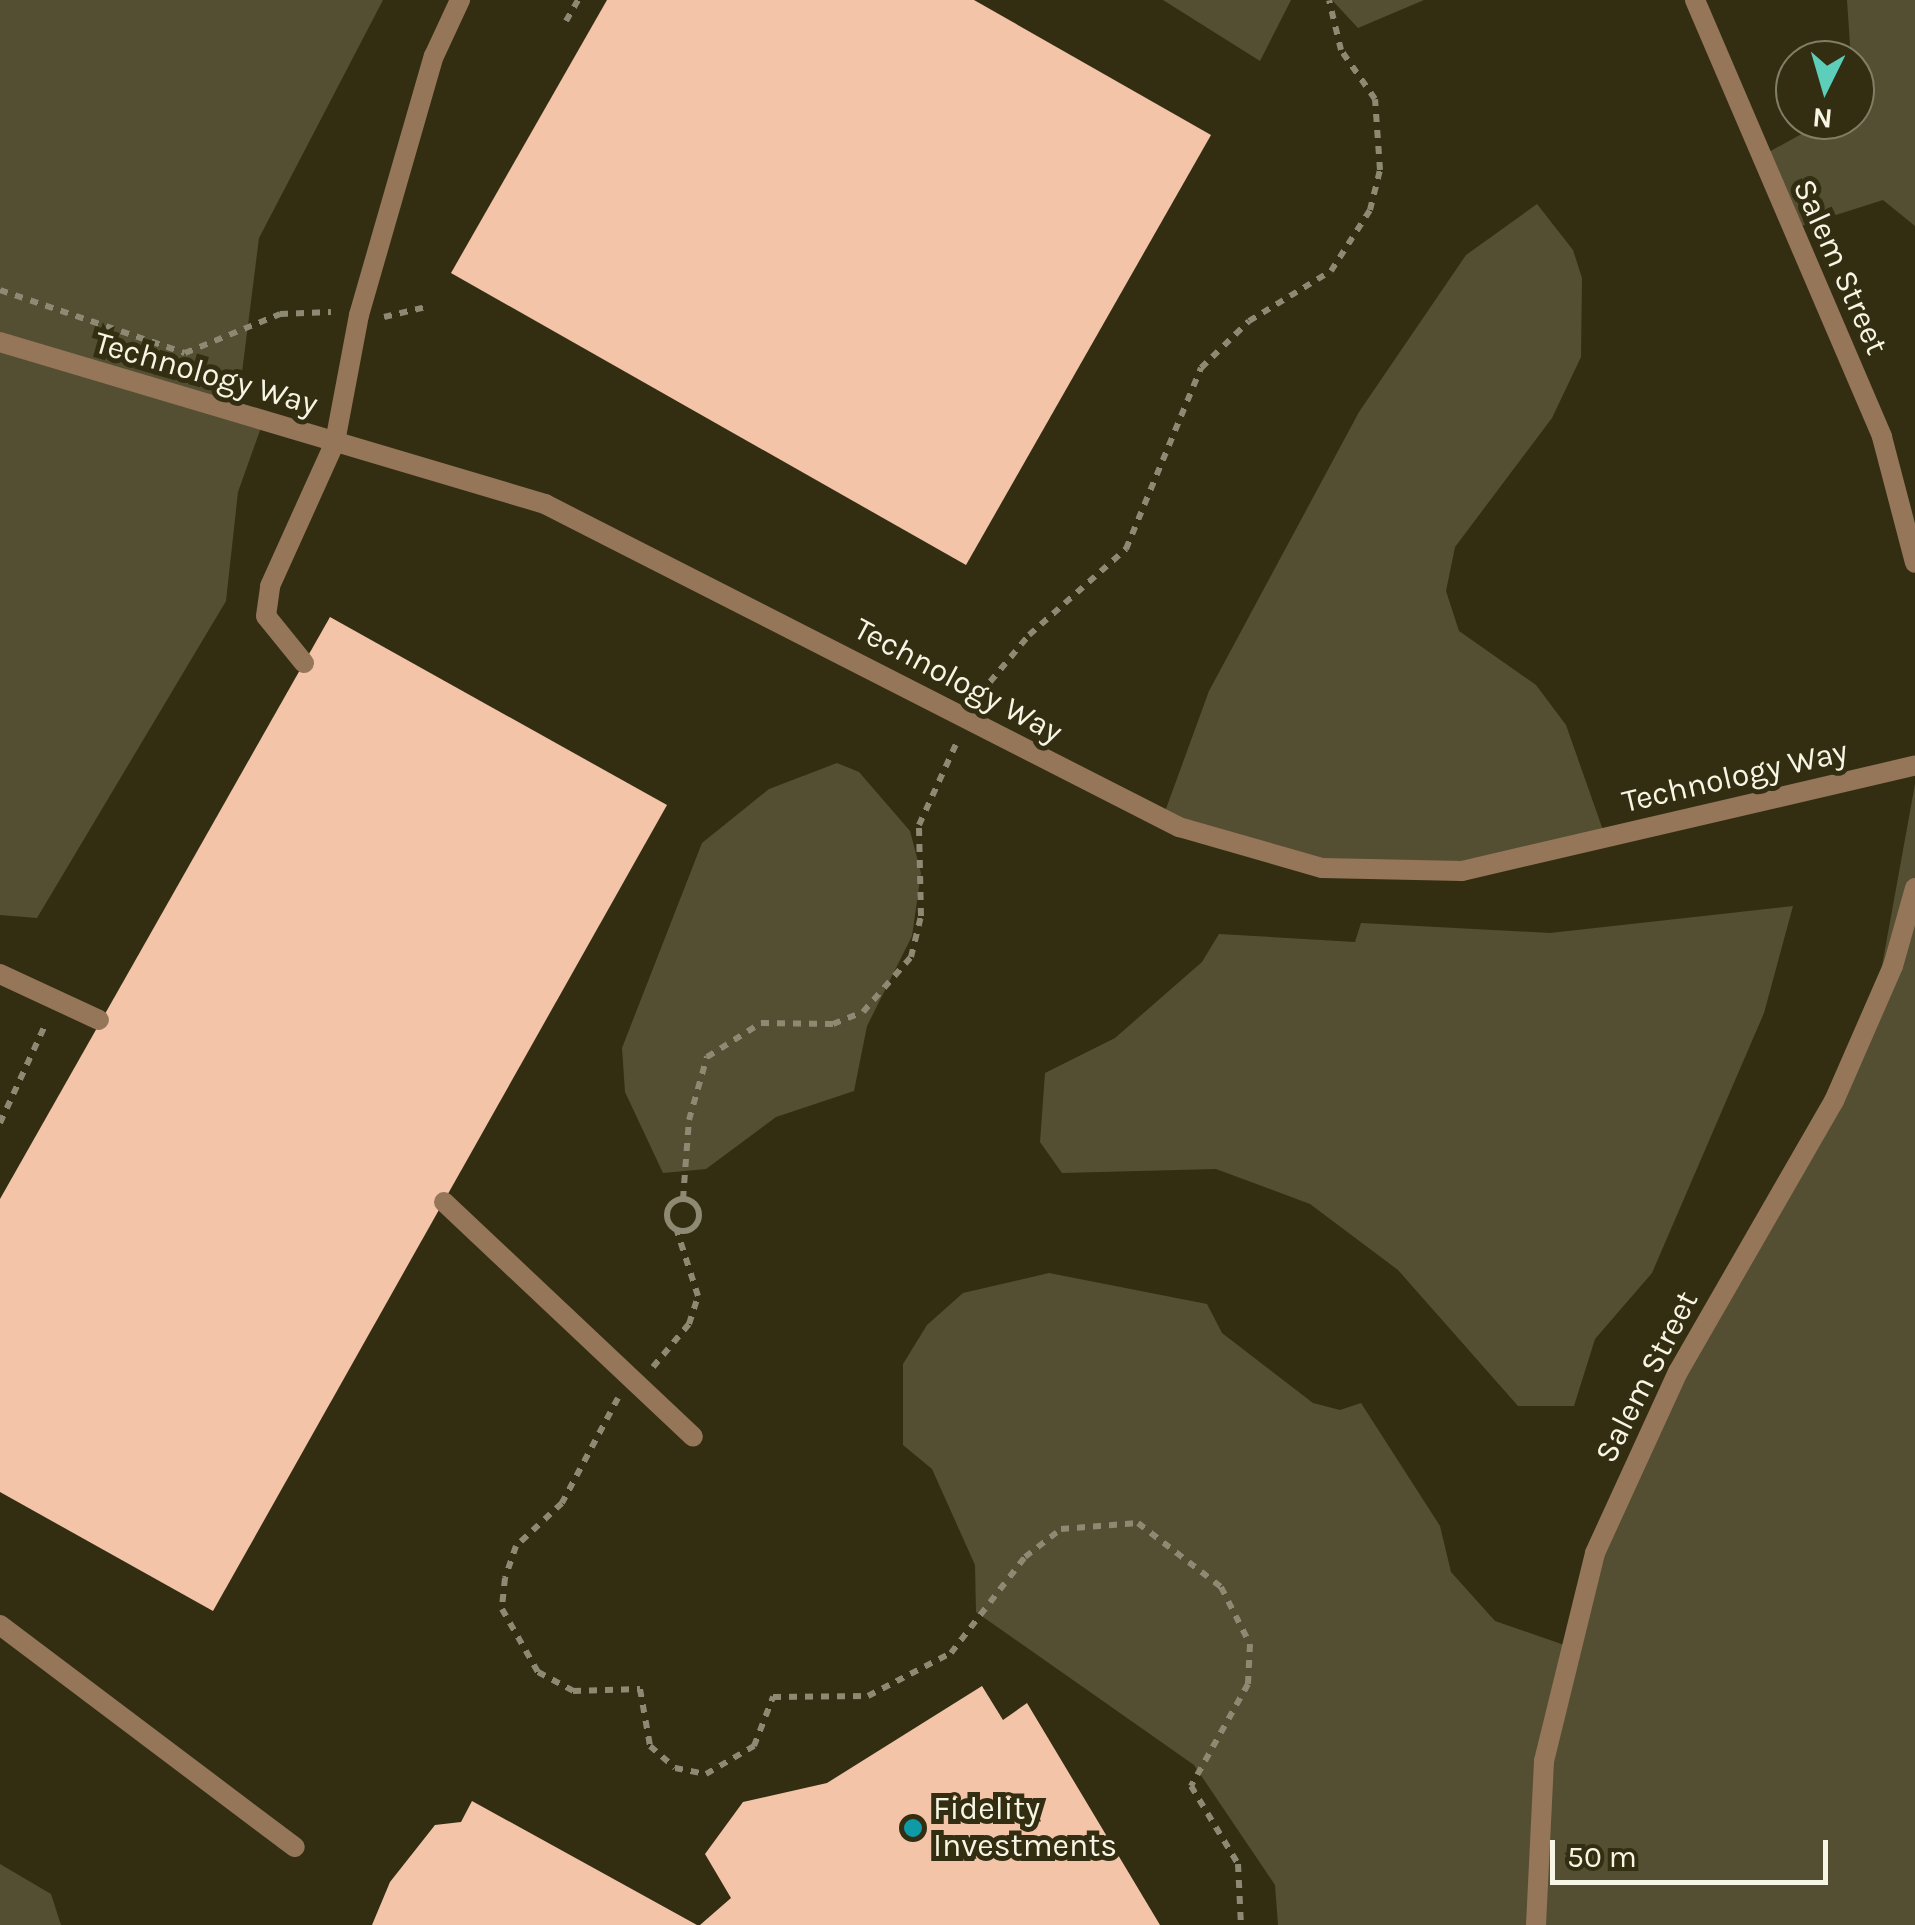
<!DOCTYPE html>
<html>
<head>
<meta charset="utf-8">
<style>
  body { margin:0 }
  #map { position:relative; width:1915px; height:1925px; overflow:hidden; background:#332e12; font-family:Karla,sans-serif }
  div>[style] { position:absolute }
  .green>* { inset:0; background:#544f32 }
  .building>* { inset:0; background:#f3c4a7 }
  .path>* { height:6px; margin-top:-3px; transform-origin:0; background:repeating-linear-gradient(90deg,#8d8972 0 8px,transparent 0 16px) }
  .path>.ring { margin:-3px; padding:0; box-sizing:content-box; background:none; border:6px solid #8d8972; border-radius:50% }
  .lane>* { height:20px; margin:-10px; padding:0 10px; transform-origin:10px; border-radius:10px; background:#957659 }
  .street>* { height:20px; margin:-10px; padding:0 10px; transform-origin:10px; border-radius:10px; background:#957659 }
  .dots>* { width:28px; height:28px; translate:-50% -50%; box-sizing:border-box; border:5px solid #332e12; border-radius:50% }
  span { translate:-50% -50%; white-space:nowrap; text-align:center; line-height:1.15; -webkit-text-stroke:10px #332e12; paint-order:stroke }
  .street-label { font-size:32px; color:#f7f5e3 }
  .poi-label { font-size:32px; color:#f7f5e3 }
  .left { translate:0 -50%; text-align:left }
  .north { position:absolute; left:1775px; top:40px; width:100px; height:100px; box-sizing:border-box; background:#332e12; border:2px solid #817e66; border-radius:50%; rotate:185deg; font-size:28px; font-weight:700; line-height:40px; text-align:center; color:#f7f5e3 }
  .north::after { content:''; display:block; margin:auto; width:35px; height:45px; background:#5cceba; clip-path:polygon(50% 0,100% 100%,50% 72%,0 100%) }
  .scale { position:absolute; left:1550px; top:1840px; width:278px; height:45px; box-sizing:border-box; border:5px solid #f7f5e3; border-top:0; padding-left:12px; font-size:30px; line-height:35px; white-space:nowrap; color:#f7f5e3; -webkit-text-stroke:8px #332e12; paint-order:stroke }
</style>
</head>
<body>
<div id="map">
  <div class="green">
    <i style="clip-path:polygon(0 0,383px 0,259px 238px,238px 404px,263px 422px,238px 492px,226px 601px,37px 918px,0 915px)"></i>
    <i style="clip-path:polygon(1163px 0,1291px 0,1260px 61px)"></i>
    <i style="clip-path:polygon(1332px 0,1424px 0,1358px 28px)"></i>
    <i style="clip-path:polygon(1847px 0,1915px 0,1915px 226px,1883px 200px,1792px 229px,1767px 153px,1827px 120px,1855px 120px)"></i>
    <i style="clip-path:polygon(1537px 204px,1573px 250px,1582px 278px,1581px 357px,1552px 418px,1455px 547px,1446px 591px,1459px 631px,1536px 685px,1566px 725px,1604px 833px,1453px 879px,1258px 859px,1163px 817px,1209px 691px,1359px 412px,1466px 255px)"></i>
    <i style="clip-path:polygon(837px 763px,859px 772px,910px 831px,921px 873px,912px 936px,867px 1026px,854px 1091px,776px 1117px,706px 1169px,663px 1173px,625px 1092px,622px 1048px,702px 843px,769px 789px)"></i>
    <i style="clip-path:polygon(1915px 784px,1915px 1925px,1278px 1925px,1275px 1885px,1194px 1765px,976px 1612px,975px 1565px,932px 1469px,903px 1445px,903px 1364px,927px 1325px,963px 1293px,1049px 1273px,1207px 1304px,1222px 1333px,1313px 1403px,1340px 1410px,1361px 1403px,1440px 1526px,1451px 1572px,1495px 1621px,1570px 1647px,1597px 1543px,1872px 1021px)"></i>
    <i style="clip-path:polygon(1793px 906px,1764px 1013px,1652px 1273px,1595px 1339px,1574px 1406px,1518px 1406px,1398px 1270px,1310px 1204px,1216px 1169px,1062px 1173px,1040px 1142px,1045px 1073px,1115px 1038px,1202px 962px,1219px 934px,1355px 942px,1361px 923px,1550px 933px)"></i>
    <i style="clip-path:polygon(0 1864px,51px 1894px,61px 1925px,0 1925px)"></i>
  </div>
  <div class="building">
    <i style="clip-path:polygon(607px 0,974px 0,1211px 135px,966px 565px,451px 273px)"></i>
    <i style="clip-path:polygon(330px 617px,667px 805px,213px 1611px,0 1492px,0 1199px)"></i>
    <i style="clip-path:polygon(982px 1686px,1003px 1720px,1027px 1703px,1160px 1925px,700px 1925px,731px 1898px,705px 1854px,743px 1802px,827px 1783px)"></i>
    <i style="clip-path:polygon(472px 1801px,697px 1925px,372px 1925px,390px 1882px,435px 1825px,461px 1822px)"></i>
  </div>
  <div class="path">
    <i style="left:566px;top:21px;width:24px;rotate:-60deg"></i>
    <i style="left:0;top:290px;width:195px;rotate:18.8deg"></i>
    <i style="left:185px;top:353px;width:103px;rotate:-22.3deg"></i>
    <i style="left:280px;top:314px;width:51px;rotate:-2.2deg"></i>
    <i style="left:384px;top:317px;width:47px;rotate:-13.4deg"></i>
    <i style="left:980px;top:694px;width:77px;rotate:-50.3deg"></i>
    <i style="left:1029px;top:635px;width:130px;rotate:-41.6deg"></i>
    <i style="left:1126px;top:549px;width:196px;rotate:-67.5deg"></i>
    <i style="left:1201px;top:368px;width:67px;rotate:-44.4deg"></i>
    <i style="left:1249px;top:321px;width:96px;rotate:-31.4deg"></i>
    <i style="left:1331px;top:271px;width:72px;rotate:-57.4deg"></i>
    <i style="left:1370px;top:210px;width:41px;rotate:-76deg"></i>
    <i style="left:1380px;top:170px;width:71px;rotate:-94deg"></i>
    <i style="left:1375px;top:99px;width:60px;rotate:-124.8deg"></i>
    <i style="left:1341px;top:50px;width:51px;rotate:-103.5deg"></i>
    <i style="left:0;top:1123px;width:108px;rotate:-65.3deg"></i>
    <i class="ring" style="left:667px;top:1199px;width:26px;height:26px"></i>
    <i style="left:683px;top:1199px;width:79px;rotate:-85.7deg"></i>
    <i style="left:689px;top:1120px;width:66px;rotate:-74.1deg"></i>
    <i style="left:707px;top:1057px;width:64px;rotate:-32.2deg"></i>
    <i style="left:761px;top:1023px;width:72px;rotate:0.8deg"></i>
    <i style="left:833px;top:1024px;width:32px;rotate:-22deg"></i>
    <i style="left:863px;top:1012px;width:73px;rotate:-48.9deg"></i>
    <i style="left:911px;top:957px;width:42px;rotate:-76.3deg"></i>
    <i style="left:921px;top:916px;width:91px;rotate:-91.3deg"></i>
    <i style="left:919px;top:825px;width:91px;rotate:-65.4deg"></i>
    <i style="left:653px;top:1367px;width:56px;rotate:-50.1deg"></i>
    <i style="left:689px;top:1324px;width:29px;rotate:-72deg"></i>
    <i style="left:698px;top:1296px;width:68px;rotate:-107.9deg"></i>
    <i style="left:618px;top:1398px;width:119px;rotate:118.1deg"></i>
    <i style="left:562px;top:1503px;width:63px;rotate:136.9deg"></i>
    <i style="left:516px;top:1546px;width:34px;rotate:109deg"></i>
    <i style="left:505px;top:1578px;width:31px;rotate:96deg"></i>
    <i style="left:502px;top:1609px;width:73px;rotate:60.3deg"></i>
    <i style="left:538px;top:1672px;width:40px;rotate:28deg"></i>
    <i style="left:573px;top:1691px;width:67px;rotate:-1.7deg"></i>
    <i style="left:640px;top:1689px;width:58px;rotate:80deg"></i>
    <i style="left:650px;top:1746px;width:33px;rotate:41deg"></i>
    <i style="left:675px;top:1768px;width:32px;rotate:11deg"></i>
    <i style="left:706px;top:1774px;width:56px;rotate:-30.3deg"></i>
    <i style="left:754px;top:1746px;width:53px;rotate:-68.8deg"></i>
    <i style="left:773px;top:1697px;width:95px;rotate:-0.6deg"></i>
    <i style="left:868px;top:1696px;width:93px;rotate:-27.4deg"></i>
    <i style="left:951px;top:1653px;width:121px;rotate:-52.4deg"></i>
    <i style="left:1025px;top:1557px;width:46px;rotate:-37.9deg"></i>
    <i style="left:1061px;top:1529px;width:77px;rotate:-4.5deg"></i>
    <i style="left:1138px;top:1523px;width:105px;rotate:37.6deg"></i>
    <i style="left:1221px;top:1587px;width:64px;rotate:63deg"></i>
    <i style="left:1250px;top:1644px;width:40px;rotate:92.9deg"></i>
    <i style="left:1248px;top:1684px;width:117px;rotate:119.2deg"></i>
    <i style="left:1191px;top:1786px;width:91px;rotate:58.9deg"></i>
    <i style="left:1238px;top:1864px;width:61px;rotate:87.2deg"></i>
  </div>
  <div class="lane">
    <i style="left:304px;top:663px;width:60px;rotate:-129deg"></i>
    <i style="left:266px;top:616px;width:30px;rotate:-82deg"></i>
    <i style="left:270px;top:586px;width:158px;rotate:-65.7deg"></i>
    <i style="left:335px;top:442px;width:129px;rotate:-79.3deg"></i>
    <i style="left:359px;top:315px;width:270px;rotate:-73.9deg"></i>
    <i style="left:434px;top:56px;width:62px;rotate:-65.1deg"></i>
    <i style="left:0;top:974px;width:109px;rotate:24.9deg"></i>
    <i style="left:444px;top:1202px;width:342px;rotate:43.3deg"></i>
  </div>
  <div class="street">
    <i style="left:1695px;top:0;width:475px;rotate:66.8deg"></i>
    <i style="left:1882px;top:437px;width:130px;rotate:75.3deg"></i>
    <i style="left:0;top:342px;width:569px;rotate:16.55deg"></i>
    <i style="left:545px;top:504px;width:712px;rotate:27deg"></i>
    <i style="left:1179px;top:827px;width:149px;rotate:16deg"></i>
    <i style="left:1322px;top:868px;width:140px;rotate:1.2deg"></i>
    <i style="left:1462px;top:871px;width:465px;rotate:-13.1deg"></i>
    <i style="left:0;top:1625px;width:369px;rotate:37deg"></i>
    <i style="left:1536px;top:1925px;width:164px;rotate:-87.2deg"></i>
    <i style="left:1544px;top:1761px;width:214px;rotate:-76.2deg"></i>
    <i style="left:1595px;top:1553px;width:199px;rotate:-65.4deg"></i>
    <i style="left:1678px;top:1372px;width:313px;rotate:-60.1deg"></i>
    <i style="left:1834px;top:1101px;width:147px;rotate:-66.4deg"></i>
    <i style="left:1893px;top:966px;width:81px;rotate:-74.2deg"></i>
  </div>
  <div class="dots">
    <i style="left:913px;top:1828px;background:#0f9aa8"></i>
  </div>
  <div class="street-label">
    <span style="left:1840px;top:267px;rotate:66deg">Salem Street</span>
    <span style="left:206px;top:374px;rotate:16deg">Technology Way</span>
    <span style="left:958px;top:681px;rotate:28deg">Technology Way</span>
    <span style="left:1735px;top:777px;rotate:-13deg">Technology Way</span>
    <span style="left:1647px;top:1377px;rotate:-63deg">Salem Street</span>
  </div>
  <div class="poi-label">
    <span class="left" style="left:933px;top:1828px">Fidelity<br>Investments</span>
  </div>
  <div class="north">N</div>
  <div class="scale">50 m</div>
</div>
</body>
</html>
